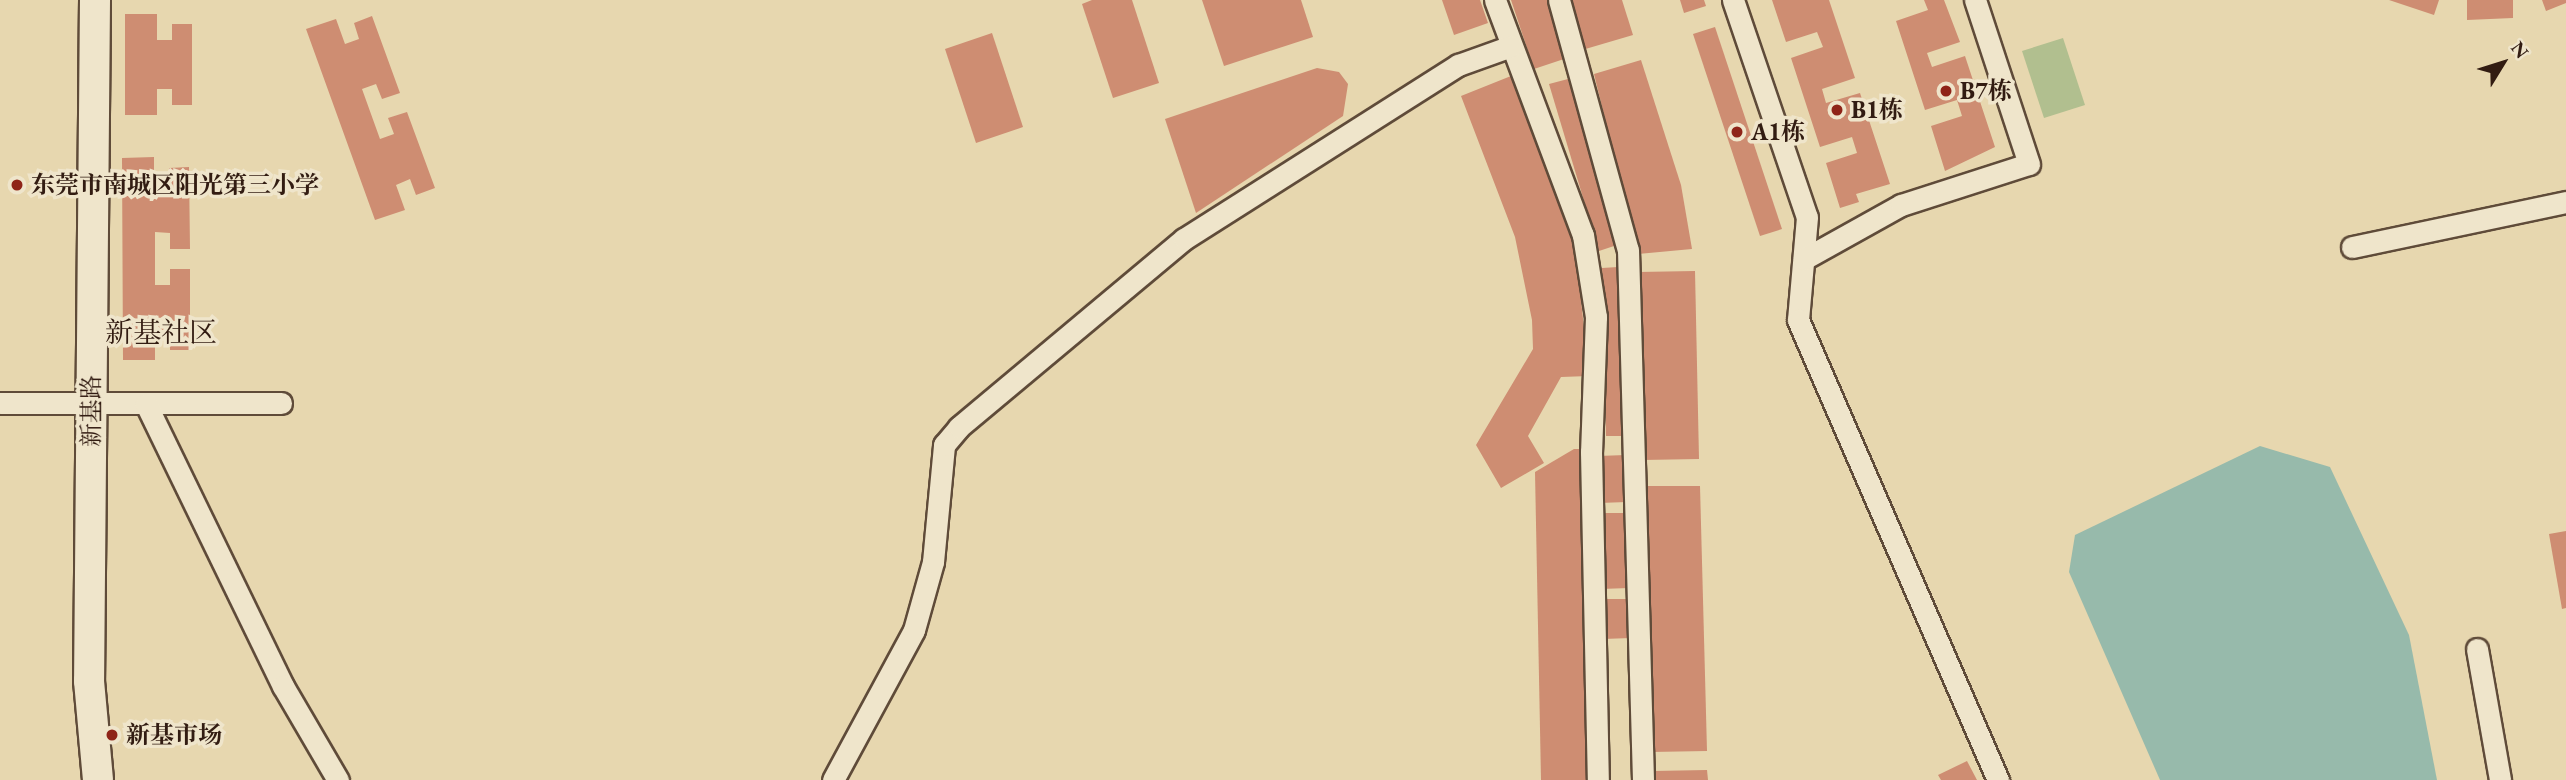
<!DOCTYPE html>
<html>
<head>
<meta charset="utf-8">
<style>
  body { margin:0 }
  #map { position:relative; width:2566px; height:780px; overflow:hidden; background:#e7d7af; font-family:"EB Garamond","Noto Serif SC",serif }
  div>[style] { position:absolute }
  .green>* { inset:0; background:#b1bf8f }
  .water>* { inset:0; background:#97baab }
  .building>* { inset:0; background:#ce8d72 }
  .roads { filter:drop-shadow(2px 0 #5f4b39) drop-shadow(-2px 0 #5f4b39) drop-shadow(0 2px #5f4b39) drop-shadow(0 -2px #5f4b39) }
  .street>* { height:21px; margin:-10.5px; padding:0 10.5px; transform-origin:10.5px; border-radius:10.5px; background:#efe5cb }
  .secondary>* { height:30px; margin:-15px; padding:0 15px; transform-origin:15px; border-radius:15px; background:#efe5cb }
  .dots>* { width:19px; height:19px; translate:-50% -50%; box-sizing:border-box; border:4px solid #efe5cb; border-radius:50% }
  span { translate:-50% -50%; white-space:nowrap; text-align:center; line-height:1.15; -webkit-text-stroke:7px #efe5cb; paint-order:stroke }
  .poi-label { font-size:24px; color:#321c12; font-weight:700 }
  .left { translate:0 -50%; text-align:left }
  .street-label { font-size:24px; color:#321c12 }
  .quarter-label { font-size:28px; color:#321c12 }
  .north { position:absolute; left:2468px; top:28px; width:70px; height:70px; -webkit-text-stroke:5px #efe5cb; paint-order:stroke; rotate:52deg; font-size:19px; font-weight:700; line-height:28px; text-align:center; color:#321c12 }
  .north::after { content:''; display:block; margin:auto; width:24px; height:32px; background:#321c12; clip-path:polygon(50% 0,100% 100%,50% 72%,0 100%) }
</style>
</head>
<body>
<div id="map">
  <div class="green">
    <i style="clip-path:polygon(2063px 38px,2085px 105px,2044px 118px,2022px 51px)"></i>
  </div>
  <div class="water">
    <i style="clip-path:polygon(2260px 446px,2330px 467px,2409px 635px,2437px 780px,2160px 780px,2069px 572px,2075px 535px)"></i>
  </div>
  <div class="building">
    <i style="clip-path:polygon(1092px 0,1132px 0,1159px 83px,1113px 98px,1082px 4px)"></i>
    <i style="clip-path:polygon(1202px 0,1301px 0,1313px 37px,1224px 66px)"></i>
    <i style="clip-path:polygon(1442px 0,1480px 0,1488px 23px,1454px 35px)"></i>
    <i style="clip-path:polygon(1511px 0,1554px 0,1573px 56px,1534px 69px)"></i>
    <i style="clip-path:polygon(1566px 0,1622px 0,1633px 35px,1582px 50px)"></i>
    <i style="clip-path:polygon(1680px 0,1704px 0,1706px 6px,1684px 13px)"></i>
    <i style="clip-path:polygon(1772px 0,1829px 0,1855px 78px,1822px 89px,1826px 103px,1860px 93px,1890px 184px,1856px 194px,1859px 202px,1840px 208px,1826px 163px,1857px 153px,1852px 137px,1820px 147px,1791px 58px,1823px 47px,1817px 32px,1786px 42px)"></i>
    <i style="clip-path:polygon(1924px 0,1944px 0,1960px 42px,1927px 53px,1932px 67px,1965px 56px,1995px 147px,1945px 171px,1931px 126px,1962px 116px,1957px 100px,1925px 110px,1896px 21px,1928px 10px)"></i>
    <i style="clip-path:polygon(2389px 0,2439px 0,2434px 15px)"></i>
    <i style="clip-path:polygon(2467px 0,2513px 0,2513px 18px,2467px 20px)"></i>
    <i style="clip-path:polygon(2542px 0,2566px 0,2566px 3px,2546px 11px)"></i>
    <i style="clip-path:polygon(125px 14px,157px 14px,157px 40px,172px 40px,172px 24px,192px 24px,192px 105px,172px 105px,172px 89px,157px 89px,157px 115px,125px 115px)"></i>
    <i style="clip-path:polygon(372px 16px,400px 93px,382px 99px,376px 84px,362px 89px,380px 139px,394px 134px,388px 118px,407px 112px,435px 188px,416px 195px,410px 179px,396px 185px,405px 210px,375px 220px,306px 29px,336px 19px,345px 44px,359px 39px,354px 23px)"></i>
    <i style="clip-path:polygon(1715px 27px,1782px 229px,1760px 236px,1693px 34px)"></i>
    <i style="clip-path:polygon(992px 33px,1023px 127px,976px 143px,945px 49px)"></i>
    <i style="clip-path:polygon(1641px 60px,1681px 185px,1692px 249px,1638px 254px,1594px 74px)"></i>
    <i style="clip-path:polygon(1317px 68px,1339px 72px,1348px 84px,1343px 116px,1196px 213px,1165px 119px)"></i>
    <i style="clip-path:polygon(1511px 76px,1576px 252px,1589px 376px,1561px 377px,1528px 436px,1544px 463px,1501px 488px,1476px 445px,1533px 349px,1532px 320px,1515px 237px,1461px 96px)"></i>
    <i style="clip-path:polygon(1568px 79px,1617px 245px,1599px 251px,1549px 84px)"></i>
    <i style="clip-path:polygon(154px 157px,154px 184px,169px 184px,169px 168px,189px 167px,190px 249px,170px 249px,170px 233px,155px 232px,155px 285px,170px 285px,170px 269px,190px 269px,190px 350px,170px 350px,170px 334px,155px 334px,155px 360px,123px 360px,122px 158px)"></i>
    <i style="clip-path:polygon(1618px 267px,1623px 436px,1606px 436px,1602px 268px)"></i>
    <i style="clip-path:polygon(1695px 271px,1699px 459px,1643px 460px,1638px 272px)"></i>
    <i style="clip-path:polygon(1574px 449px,1584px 449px,1590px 780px,1541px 780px,1535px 472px)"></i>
    <i style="clip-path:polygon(1626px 455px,1627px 502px,1599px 503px,1598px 456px)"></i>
    <i style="clip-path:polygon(1644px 486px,1700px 486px,1707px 751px,1651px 752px)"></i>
    <i style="clip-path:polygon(1599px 513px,1627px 513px,1629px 588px,1601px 589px)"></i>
    <i style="clip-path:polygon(2566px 531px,2566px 608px,2562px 609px,2549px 534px)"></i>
    <i style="clip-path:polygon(1602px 599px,1630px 599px,1631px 638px,1603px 639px)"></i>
    <i style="clip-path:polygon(1967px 761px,1977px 780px,1941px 780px,1938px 775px)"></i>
    <i style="clip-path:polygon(1707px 770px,1708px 780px,1653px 780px,1653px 771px)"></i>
  </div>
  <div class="roads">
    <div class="street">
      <i style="left:1495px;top:0;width:251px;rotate:69.5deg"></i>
      <i style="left:1583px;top:235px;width:83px;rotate:81deg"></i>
      <i style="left:1596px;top:317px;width:135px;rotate:92.1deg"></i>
      <i style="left:1591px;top:452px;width:328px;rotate:88.8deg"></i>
      <i style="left:1559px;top:0;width:259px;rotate:74.6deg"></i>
      <i style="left:1628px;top:250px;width:530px;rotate:88.38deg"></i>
      <i style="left:1733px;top:0;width:229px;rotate:71.2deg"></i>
      <i style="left:1807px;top:217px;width:103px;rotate:95deg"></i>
      <i style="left:1798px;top:320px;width:502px;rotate:66.5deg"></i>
      <i style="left:2352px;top:247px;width:219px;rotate:-11.9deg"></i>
      <i style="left:1804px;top:259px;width:111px;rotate:-29.1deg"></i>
      <i style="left:1901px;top:205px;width:134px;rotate:-17.8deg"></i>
      <i style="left:2029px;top:164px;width:173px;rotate:-108.2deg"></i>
      <i style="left:0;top:403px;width:281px"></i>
      <i style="left:146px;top:404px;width:314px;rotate:64.1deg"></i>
      <i style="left:283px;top:686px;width:109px;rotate:59.7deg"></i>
      <i style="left:2477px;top:649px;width:133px;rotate:80deg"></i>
      <i style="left:833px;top:780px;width:170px;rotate:-61.6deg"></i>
      <i style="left:914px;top:630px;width:71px;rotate:-74.4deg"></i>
      <i style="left:933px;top:562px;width:118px;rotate:-84.6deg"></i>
      <i style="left:944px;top:445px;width:23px;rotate:-50deg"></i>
      <i style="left:959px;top:427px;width:293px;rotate:-39.9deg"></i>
      <i style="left:1184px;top:239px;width:325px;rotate:-32.4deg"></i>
      <i style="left:1458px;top:65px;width:56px;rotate:-19.7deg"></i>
    </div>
    <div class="secondary">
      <i style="left:95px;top:0;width:681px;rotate:90.5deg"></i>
      <i style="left:89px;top:681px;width:99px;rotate:84.8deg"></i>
    </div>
  </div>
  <div class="dots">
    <i style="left:1946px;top:91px;background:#8f2418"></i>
    <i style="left:1837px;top:110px;background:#8f2418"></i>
    <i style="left:1737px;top:132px;background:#8f2418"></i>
    <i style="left:17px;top:185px;background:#8f2418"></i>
    <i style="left:112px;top:735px;background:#8f2418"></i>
  </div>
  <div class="poi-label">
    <span class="left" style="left:1960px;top:91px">B7栋</span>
    <span class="left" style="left:1851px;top:110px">B1栋</span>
    <span class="left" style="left:1751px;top:132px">A1栋</span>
    <span class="left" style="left:31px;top:185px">东莞市南城区阳光第三小学</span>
    <span class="left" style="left:126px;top:735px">新基市场</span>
  </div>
  <div class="street-label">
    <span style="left:91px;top:411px;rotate:-90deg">新基路</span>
  </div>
  <div class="quarter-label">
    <span style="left:161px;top:332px">新基社区</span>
  </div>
  <div class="north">N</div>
</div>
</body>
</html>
